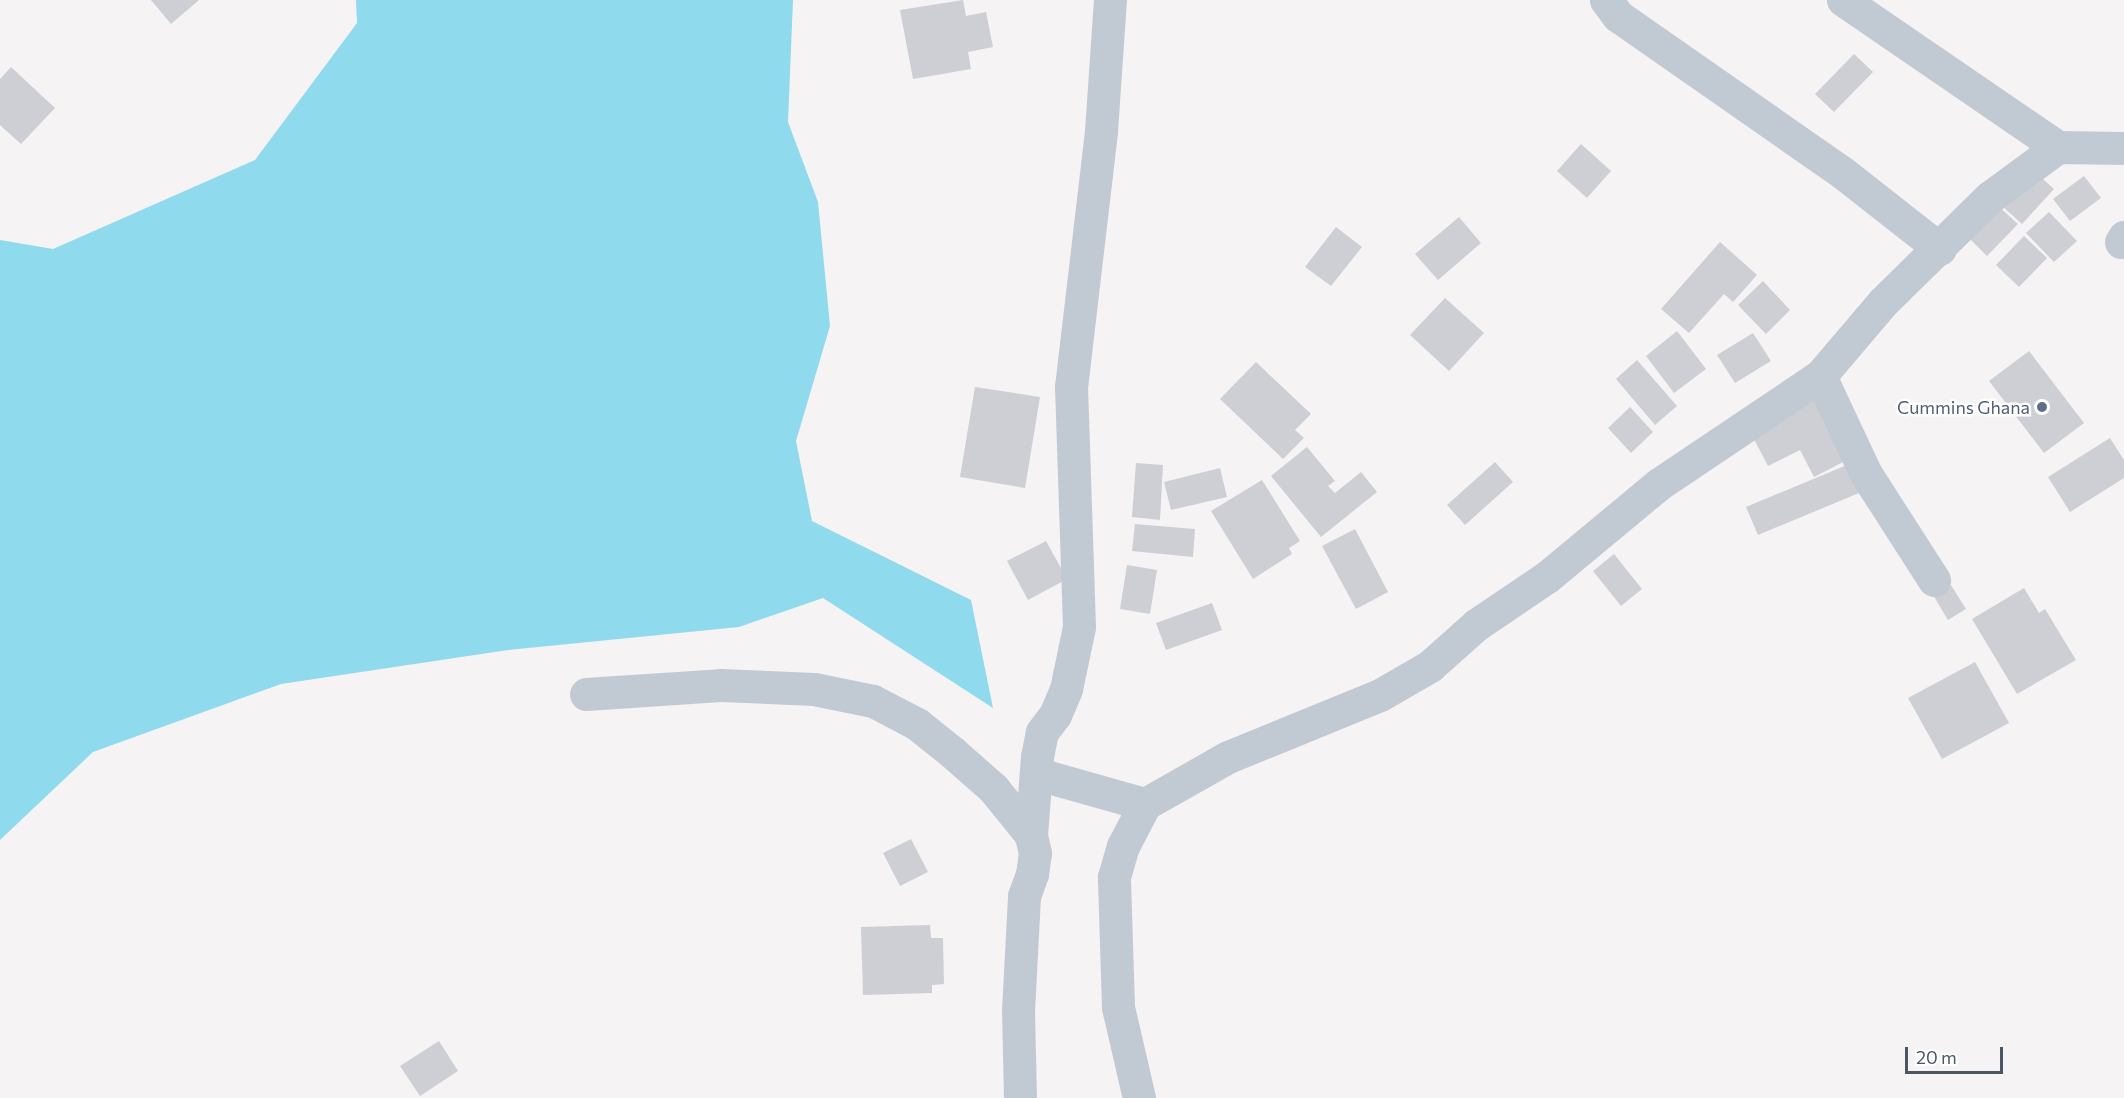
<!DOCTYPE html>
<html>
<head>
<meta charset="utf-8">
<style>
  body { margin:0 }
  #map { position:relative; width:2124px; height:1098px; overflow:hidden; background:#f5f3f3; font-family:Commissioner,sans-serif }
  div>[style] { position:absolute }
  .water>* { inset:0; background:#90daee }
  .building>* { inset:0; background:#cdcfd5 }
  .minor>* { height:33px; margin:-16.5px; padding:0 16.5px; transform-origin:16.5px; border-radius:16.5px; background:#c1cad2 }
  .dots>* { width:16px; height:16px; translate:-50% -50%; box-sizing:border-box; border:3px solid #fff; border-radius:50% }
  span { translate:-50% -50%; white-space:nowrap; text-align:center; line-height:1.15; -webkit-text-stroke:5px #fff; paint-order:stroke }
  .service-label { font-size:18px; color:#4e5e75 }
  .right { translate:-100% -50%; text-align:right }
  .scale { position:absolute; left:1905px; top:1047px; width:98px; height:27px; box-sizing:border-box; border:3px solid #4a5661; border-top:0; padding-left:8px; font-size:18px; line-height:21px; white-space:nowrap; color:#4a5661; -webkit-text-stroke:4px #fff; paint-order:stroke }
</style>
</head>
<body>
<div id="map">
  <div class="water">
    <i style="clip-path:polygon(356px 0,793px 0,788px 122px,818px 202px,830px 326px,796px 441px,812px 521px,971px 600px,993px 708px,823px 598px,739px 627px,508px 650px,281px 684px,93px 752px,0 840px,0 240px,53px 249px,255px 160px,357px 23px)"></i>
  </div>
  <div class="building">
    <i style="clip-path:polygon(151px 0,199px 0,171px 24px)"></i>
    <i style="clip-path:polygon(963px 0,966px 16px,986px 12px,993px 47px,968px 52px,971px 69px,913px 79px,900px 10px)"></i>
    <i style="clip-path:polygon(1854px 54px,1873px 72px,1834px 112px,1815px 94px)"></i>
    <i style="clip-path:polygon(11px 67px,55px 108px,21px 144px,0 125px,0 79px)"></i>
    <i style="clip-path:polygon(1581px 144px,1611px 171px,1587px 198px,1557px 171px)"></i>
    <i style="clip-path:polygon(2033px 170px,2054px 189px,2022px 224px,2001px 205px)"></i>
    <i style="clip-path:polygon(2084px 176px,2101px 198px,2070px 221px,2053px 199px)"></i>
    <i style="clip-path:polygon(1996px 204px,2018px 224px,1987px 256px,1966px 235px)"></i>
    <i style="clip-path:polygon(2049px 212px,2077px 241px,2054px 262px,2026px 233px)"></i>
    <i style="clip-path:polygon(1459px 217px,1481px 243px,1438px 280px,1415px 254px)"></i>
    <i style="clip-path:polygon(1336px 227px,1362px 247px,1331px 286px,1305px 267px)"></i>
    <i style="clip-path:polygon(2024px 236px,2047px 258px,2019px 287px,1996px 265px)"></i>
    <i style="clip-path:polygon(1720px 242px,1757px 275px,1733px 302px,1724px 294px,1689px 333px,1661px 309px)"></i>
    <i style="clip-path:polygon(1763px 281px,1790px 310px,1766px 334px,1738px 305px)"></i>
    <i style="clip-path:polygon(1445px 298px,1484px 333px,1449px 371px,1410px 335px)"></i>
    <i style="clip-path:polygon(1677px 331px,1706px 369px,1674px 393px,1646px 356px)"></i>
    <i style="clip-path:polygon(1753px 333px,1771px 361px,1735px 383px,1717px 355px)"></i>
    <i style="clip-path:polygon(2029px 351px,2084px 423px,2044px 453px,1989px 381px)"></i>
    <i style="clip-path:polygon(1637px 360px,1677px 406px,1655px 425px,1616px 379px)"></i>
    <i style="clip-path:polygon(1256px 362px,1311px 414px,1295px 430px,1304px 438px,1283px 459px,1220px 399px)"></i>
    <i style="clip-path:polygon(975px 387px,1040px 397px,1025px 488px,960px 477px)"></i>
    <i style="clip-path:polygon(1811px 393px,1847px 460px,1814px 477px,1800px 450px,1768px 466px,1747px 426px)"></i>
    <i style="clip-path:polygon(1630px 407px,1653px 432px,1631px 453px,1608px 428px)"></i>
    <i style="clip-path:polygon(2110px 438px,2124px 460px,2124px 478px,2070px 512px,2048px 477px)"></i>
    <i style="clip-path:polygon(1307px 447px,1335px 481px,1328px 486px,1335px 493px,1361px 472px,1377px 492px,1321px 537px,1271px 476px)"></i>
    <i style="clip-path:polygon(1495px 462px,1513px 482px,1465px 525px,1447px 505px)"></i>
    <i style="clip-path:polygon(1136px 463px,1163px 465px,1160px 520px,1132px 517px)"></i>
    <i style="clip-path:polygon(1847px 465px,1859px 493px,1758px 535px,1746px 507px)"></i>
    <i style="clip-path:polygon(1220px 468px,1227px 497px,1171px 510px,1164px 482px)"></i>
    <i style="clip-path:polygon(1262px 480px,1300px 541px,1289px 548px,1292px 554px,1253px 579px,1211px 511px)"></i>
    <i style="clip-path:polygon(1135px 524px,1195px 529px,1193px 557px,1132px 551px)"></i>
    <i style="clip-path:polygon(1355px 529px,1388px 592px,1356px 609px,1322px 546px)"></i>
    <i style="clip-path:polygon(1046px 541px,1067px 579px,1028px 600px,1007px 561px)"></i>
    <i style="clip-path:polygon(1614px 554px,1642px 589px,1621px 606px,1593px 571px)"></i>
    <i style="clip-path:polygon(1127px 565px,1157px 570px,1150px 614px,1120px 609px)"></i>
    <i style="clip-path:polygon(1951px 585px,1966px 609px,1948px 620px,1933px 595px)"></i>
    <i style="clip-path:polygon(2024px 588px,2039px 613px,2045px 609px,2076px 660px,2017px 694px,1972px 619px)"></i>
    <i style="clip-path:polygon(1212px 603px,1222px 630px,1166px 650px,1156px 623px)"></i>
    <i style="clip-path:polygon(1975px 662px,2009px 723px,1942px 759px,1908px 698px)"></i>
    <i style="clip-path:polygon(911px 839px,928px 872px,900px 886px,883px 853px)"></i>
    <i style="clip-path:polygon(930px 925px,931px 938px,943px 938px,944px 984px,932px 985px,932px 993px,863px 995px,861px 927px)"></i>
    <i style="clip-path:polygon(439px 1041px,458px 1071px,420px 1096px,400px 1066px)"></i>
  </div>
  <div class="minor">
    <i style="left:1606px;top:0;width:20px;rotate:53deg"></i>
    <i style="left:1618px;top:16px;width:274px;rotate:34.9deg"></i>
    <i style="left:1843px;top:173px;width:123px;rotate:38.1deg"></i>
    <i style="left:1843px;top:0;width:260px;rotate:34.4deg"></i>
    <i style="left:2058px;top:147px;width:66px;rotate:0.9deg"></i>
    <i style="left:2121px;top:242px;width:6px;rotate:-59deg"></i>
    <i style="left:1820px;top:376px;width:108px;rotate:64.9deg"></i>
    <i style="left:1866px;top:474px;width:126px;rotate:57.3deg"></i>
    <i style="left:586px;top:694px;width:134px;rotate:-3.8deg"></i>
    <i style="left:720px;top:685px;width:94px;rotate:2.4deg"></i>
    <i style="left:814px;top:689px;width:60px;rotate:11.5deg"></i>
    <i style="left:873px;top:701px;width:50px;rotate:27.6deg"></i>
    <i style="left:917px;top:724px;width:45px;rotate:38.7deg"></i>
    <i style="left:952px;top:752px;width:55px;rotate:41.3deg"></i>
    <i style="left:993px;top:788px;width:60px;rotate:51deg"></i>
    <i style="left:1038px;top:774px;width:111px;rotate:15.7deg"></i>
    <i style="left:1020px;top:1098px;width:87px;rotate:-91.3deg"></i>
    <i style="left:1018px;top:1011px;width:115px;rotate:-87deg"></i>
    <i style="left:1024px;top:896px;width:23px;rotate:-70deg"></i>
    <i style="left:1032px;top:874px;width:21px;rotate:-82deg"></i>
    <i style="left:1035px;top:853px;width:18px;rotate:-103deg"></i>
    <i style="left:1031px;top:835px;width:78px;rotate:-85.6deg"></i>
    <i style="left:1037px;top:757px;width:25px;rotate:-79deg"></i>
    <i style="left:1042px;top:732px;width:21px;rotate:-53deg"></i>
    <i style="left:1055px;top:715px;width:28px;rotate:-67deg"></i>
    <i style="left:1066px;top:689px;width:63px;rotate:-78.2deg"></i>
    <i style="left:1079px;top:627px;width:240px;rotate:-91.9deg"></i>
    <i style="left:1071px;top:387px;width:258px;rotate:-83.3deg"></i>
    <i style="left:1101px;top:131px;width:131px;rotate:-86.1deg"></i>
    <i style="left:1139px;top:1098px;width:93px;rotate:-103deg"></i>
    <i style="left:1118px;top:1007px;width:130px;rotate:-91.8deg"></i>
    <i style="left:1114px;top:877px;width:32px;rotate:-74deg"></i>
    <i style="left:1123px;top:846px;width:47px;rotate:-62.4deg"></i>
    <i style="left:1145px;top:804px;width:95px;rotate:-29.5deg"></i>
    <i style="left:1228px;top:757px;width:164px;rotate:-22.2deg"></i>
    <i style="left:1380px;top:695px;width:58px;rotate:-30.1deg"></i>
    <i style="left:1430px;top:666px;width:62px;rotate:-41.7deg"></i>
    <i style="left:1476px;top:625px;width:86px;rotate:-34.1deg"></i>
    <i style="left:1547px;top:577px;width:146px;rotate:-39.7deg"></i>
    <i style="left:1659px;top:484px;width:194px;rotate:-33.9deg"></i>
    <i style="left:1820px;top:376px;width:97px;rotate:-49.6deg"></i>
    <i style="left:1883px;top:302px;width:150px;rotate:-44.5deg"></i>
    <i style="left:1990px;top:197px;width:84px;rotate:-36.3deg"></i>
  </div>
  <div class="dots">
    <i style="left:2042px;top:407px;background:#5c6f8a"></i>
  </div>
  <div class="service-label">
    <span class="right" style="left:2030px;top:407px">Cummins Ghana</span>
  </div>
  <div class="scale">20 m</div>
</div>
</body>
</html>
